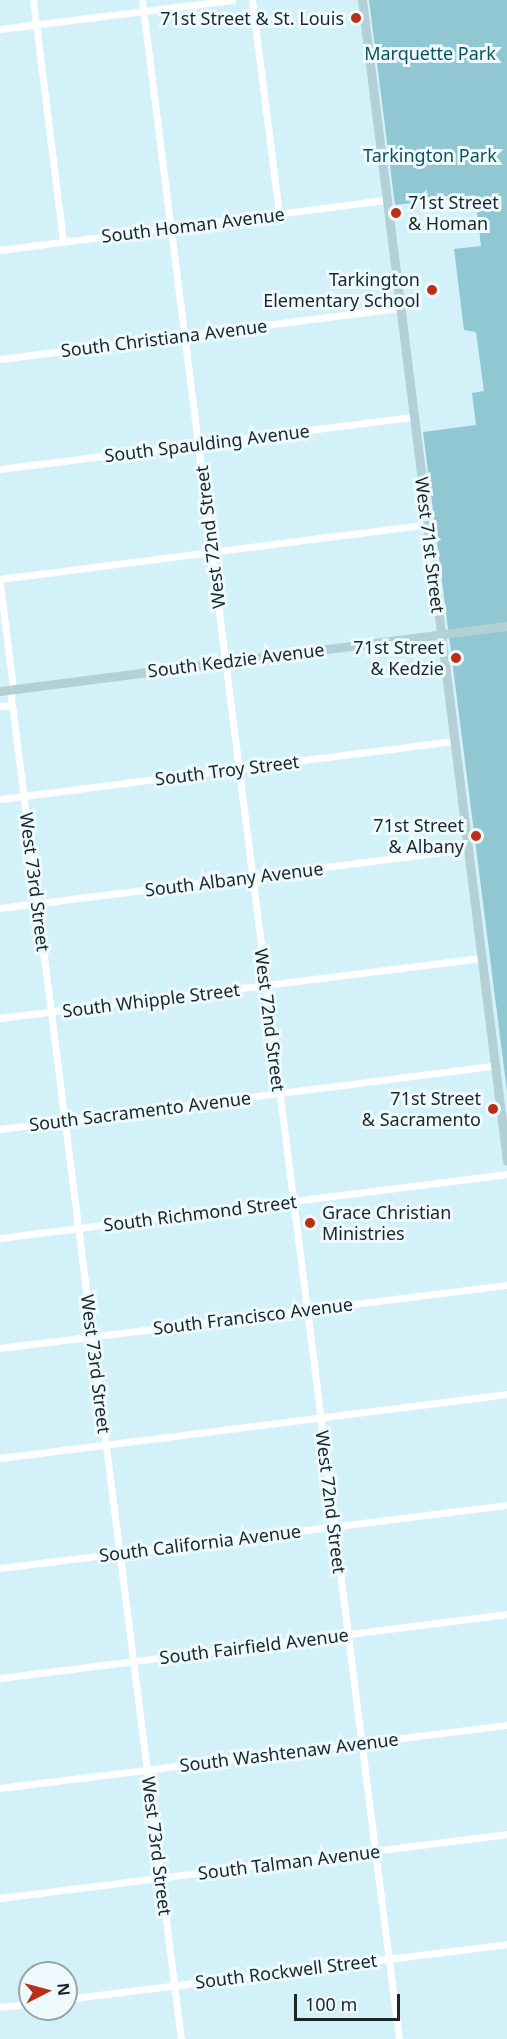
<!DOCTYPE html>
<html>
<head>
<meta charset="utf-8">
<style>
  body { margin:0 }
  #map { position:relative; width:507px; height:2039px; overflow:hidden; background:#d2f1f8; font-family:"Noto Sans",sans-serif }
  div>[style] { position:absolute }
  .green>* { inset:0; background:#90c7d3 }
  .street>* { height:7px; margin:-3.5px; padding:0 3.5px; transform-origin:3.5px; border-radius:3.5px; background:#fff }
  .secondary>* { height:9px; margin:-4.5px; padding:0 4.5px; transform-origin:4.5px; border-radius:4.5px; background:#b3d0d6 }
  .dots>* { width:16px; height:16px; translate:-50% -50%; box-sizing:border-box; border:3px solid #eefafd; border-radius:50% }
  span { translate:-50% -50%; white-space:nowrap; text-align:center; line-height:1.15; -webkit-text-stroke:6px #eefafd; paint-order:stroke }
  .poi-label { font-size:18px; color:#1b2629 }
  .right { translate:-100% -50%; text-align:right }
  .left { translate:0 -50%; text-align:left }
  .park-label { font-size:18px; color:#0b525e }
  .street-label { font-size:18px; color:#1b2629 }
  .north { position:absolute; left:18px; top:1961px; width:60px; height:60px; box-sizing:border-box; background:#eefafd; border:2px solid #9aa5a8; border-radius:50%; rotate:84deg; font-size:16px; font-weight:700; line-height:24px; text-align:center; color:#1b2629 }
  .north::after { content:''; display:block; margin:auto; width:21px; height:27px; background:#bb3015; clip-path:polygon(50% 0,100% 100%,50% 72%,0 100%) }
  .scale { position:absolute; left:294px; top:1994px; width:106px; height:27px; box-sizing:border-box; border:3px solid #1b2629; border-top:0; padding-left:8px; font-size:18px; line-height:21px; white-space:nowrap; color:#1b2629; -webkit-text-stroke:4px #eefafd; paint-order:stroke }
</style>
</head>
<body>
<div id="map">
  <div class="green">
    <i style="clip-path:polygon(369px 0,507px 0,507px 1091px,423px 432px,476px 425px,472px 393px,484px 391px,476px 332px,464px 330px,454px 249px,481px 246px,475px 195px,395px 205px)"></i>
  </div>
  <div class="street">
    <i style="left:33px;top:0;width:244px;rotate:82.9deg"></i>
    <i style="left:142px;top:0;width:2055px;rotate:82.82deg"></i>
    <i style="left:252px;top:0;width:216px;rotate:82.8deg"></i>
    <i style="left:0;top:29px;width:234px;rotate:-7.1deg"></i>
    <i style="left:0;top:250px;width:390px;rotate:-7.4deg"></i>
    <i style="left:0;top:359px;width:403px;rotate:-7.3deg"></i>
    <i style="left:0;top:469px;width:417px;rotate:-7.2deg"></i>
    <i style="left:0;top:579px;width:431px;rotate:-7.3deg"></i>
    <i style="left:0;top:584px;width:106px;rotate:82.9deg"></i>
    <i style="left:10px;top:689px;width:1361px;rotate:82.78deg"></i>
    <i style="left:0;top:706px;width:12px;rotate:-5deg"></i>
    <i style="left:0;top:799px;width:457px;rotate:-7.3deg"></i>
    <i style="left:0;top:908px;width:471px;rotate:-7.2deg"></i>
    <i style="left:0;top:1018px;width:485px;rotate:-7.1deg"></i>
    <i style="left:0;top:1129px;width:499px;rotate:-7.3deg"></i>
    <i style="left:0;top:1238px;width:511px;rotate:-7.19deg"></i>
    <i style="left:0;top:1348px;width:511px;rotate:-7.08deg"></i>
    <i style="left:0;top:1458px;width:511px;rotate:-7.19deg"></i>
    <i style="left:0;top:1568px;width:511px;rotate:-7.08deg"></i>
    <i style="left:0;top:1678px;width:511px;rotate:-7.19deg"></i>
    <i style="left:0;top:1788px;width:511px;rotate:-7.08deg"></i>
    <i style="left:0;top:1898px;width:511px;rotate:-7.19deg"></i>
    <i style="left:66px;top:1999px;width:444px;rotate:-7.1deg"></i>
    <i style="left:0;top:2007px;width:30px;rotate:-6deg"></i>
  </div>
  <div class="secondary">
    <i style="left:362px;top:0;width:1170px;rotate:82.88deg"></i>
    <i style="left:0;top:691px;width:511px;rotate:-7.31deg"></i>
  </div>
  <div class="dots">
    <i style="left:356px;top:18px;background:#bb3015"></i>
    <i style="left:396px;top:213px;background:#bb3015"></i>
    <i style="left:432px;top:290px;background:#bb3015"></i>
    <i style="left:456px;top:658px;background:#bb3015"></i>
    <i style="left:476px;top:836px;background:#bb3015"></i>
    <i style="left:493px;top:1109px;background:#bb3015"></i>
    <i style="left:310px;top:1223px;background:#bb3015"></i>
  </div>
  <div class="poi-label">
    <span class="right" style="left:344px;top:18px">71st Street &amp; St. Louis</span>
    <span class="left" style="left:408px;top:213px">71st Street<br>&amp; Homan</span>
    <span class="right" style="left:420px;top:290px">Tarkington<br>Elementary School</span>
    <span class="right" style="left:444px;top:658px">71st Street<br>&amp; Kedzie</span>
    <span class="right" style="left:464px;top:836px">71st Street<br>&amp; Albany</span>
    <span class="right" style="left:481px;top:1109px">71st Street<br>&amp; Sacramento</span>
    <span class="left" style="left:322px;top:1223px">Grace Christian<br>Ministries</span>
  </div>
  <div class="park-label">
    <span style="left:430px;top:53px">Marquette Park</span>
    <span style="left:430px;top:155px">Tarkington Park</span>
  </div>
  <div class="street-label">
    <span style="left:193px;top:225px;rotate:-7deg">South Homan Avenue</span>
    <span style="left:164px;top:338px;rotate:-7deg">South Christiana Avenue</span>
    <span style="left:207px;top:443px;rotate:-7deg">South Spaulding Avenue</span>
    <span style="left:210px;top:537px;rotate:-97deg">West 72nd Street</span>
    <span style="left:430px;top:545px;rotate:83deg">West 71st Street</span>
    <span style="left:236px;top:660px;rotate:-7deg">South Kedzie Avenue</span>
    <span style="left:227px;top:770px;rotate:-7deg">South Troy Street</span>
    <span style="left:234px;top:879px;rotate:-7deg">South Albany Avenue</span>
    <span style="left:35px;top:882px;rotate:83deg">West 73rd Street</span>
    <span style="left:151px;top:1000px;rotate:-7deg">South Whipple Street</span>
    <span style="left:270px;top:1020px;rotate:83deg">West 72nd Street</span>
    <span style="left:140px;top:1111px;rotate:-7deg">South Sacramento Avenue</span>
    <span style="left:200px;top:1213px;rotate:-7deg">South Richmond Street</span>
    <span style="left:253px;top:1316px;rotate:-7deg">South Francisco Avenue</span>
    <span style="left:96px;top:1364px;rotate:83deg">West 73rd Street</span>
    <span style="left:331px;top:1502px;rotate:83deg">West 72nd Street</span>
    <span style="left:200px;top:1543px;rotate:-7deg">South California Avenue</span>
    <span style="left:254px;top:1646px;rotate:-7deg">South Fairfield Avenue</span>
    <span style="left:289px;top:1752px;rotate:-7deg">South Washtenaw Avenue</span>
    <span style="left:157px;top:1846px;rotate:83deg">West 73rd Street</span>
    <span style="left:289px;top:1862px;rotate:-7deg">South Talman Avenue</span>
    <span style="left:286px;top:1971px;rotate:-7deg">South Rockwell Street</span>
  </div>
  <div class="north">N</div>
  <div class="scale">100 m</div>
</div>
</body>
</html>
